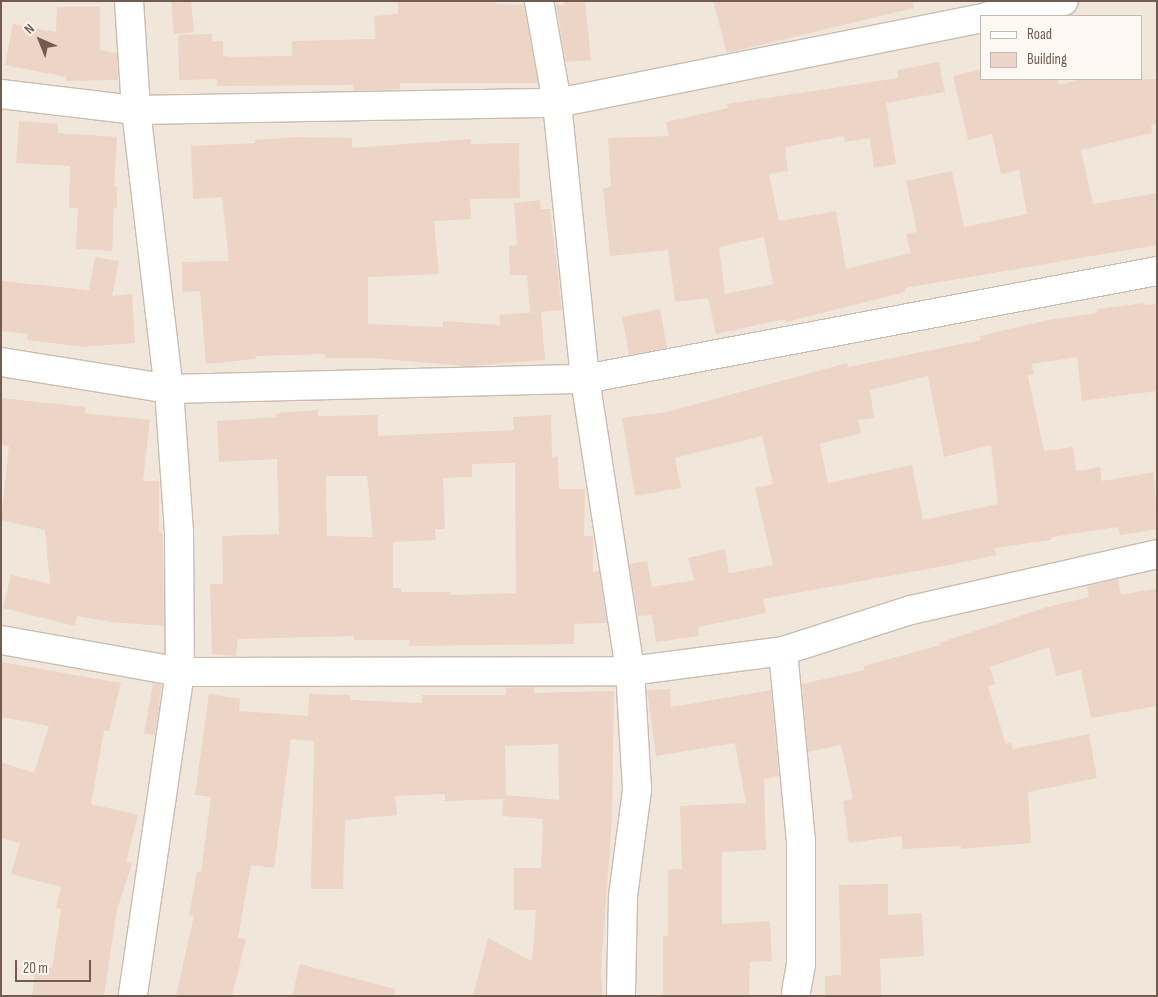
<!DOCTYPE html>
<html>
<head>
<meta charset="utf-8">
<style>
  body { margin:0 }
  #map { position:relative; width:1158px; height:997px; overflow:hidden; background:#faf4eb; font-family:"Sofia Sans Condensed",sans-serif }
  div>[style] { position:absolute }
  .residential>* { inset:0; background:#f1e6da }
  .building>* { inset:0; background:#ecd5c6 }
  .roads { filter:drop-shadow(1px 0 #cbbcb2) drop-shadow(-1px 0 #cbbcb2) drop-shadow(0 1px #cbbcb2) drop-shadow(0 -1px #cbbcb2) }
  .minor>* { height:28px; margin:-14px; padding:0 14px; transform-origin:14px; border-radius:14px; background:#fff }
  span { translate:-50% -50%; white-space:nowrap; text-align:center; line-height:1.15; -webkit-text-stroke:4px #fdf8f1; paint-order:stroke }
  .frame { position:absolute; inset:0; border:2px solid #725c51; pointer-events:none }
  .legend { position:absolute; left:980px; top:15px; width:162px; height:65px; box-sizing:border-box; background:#fdf8f1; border:1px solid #c5bab1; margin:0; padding:6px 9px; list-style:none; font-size:15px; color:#725c51 }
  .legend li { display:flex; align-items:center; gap:10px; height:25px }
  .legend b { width:25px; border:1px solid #c5bab1 }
  .north { position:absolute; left:15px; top:15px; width:50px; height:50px; -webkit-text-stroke:4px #fdf8f1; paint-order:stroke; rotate:316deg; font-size:14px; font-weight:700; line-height:20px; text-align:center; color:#725c51 }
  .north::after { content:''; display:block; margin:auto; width:18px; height:22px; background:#725c51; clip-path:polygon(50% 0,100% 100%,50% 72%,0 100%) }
  .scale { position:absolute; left:15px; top:960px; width:76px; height:22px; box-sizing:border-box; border:2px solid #725c51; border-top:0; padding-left:6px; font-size:15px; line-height:18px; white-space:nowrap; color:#725c51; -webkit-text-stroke:4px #fdf8f1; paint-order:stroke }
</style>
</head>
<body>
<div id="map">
  <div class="residential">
    <i style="clip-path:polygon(evenodd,1px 1px,1157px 1px,1157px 996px,1px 996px,1px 1px,982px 16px,1142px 16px,1142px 79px,982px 79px,982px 16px)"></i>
  </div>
  <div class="building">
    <i style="clip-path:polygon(171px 1px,191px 1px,194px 32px,174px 34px)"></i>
    <i style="clip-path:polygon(398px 1px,496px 1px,496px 4px,524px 5px,538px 83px,400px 83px,400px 89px,353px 91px,353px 85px,217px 86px,217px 79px,179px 80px,178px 35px,212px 34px,212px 41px,223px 41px,223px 55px,230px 57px,292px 56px,292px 41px,375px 39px,374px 16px,398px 14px)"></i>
    <i style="clip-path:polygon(564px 1px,585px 1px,591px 60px,566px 62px,556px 5px,564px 5px)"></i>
    <i style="clip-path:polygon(713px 1px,913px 1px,914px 8px,727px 53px)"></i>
    <i style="clip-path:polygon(57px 7px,100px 7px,100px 50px,117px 53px,118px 80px,66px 81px,66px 77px,5px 65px,13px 24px,56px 32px)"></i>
    <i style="clip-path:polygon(evenodd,939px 62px,945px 92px,886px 103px,896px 164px,874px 168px,870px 138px,845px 142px,844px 136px,785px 147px,788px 171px,769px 174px,779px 221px,836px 211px,846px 269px,911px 253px,906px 234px,917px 232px,906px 181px,952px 171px,964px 227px,1027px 214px,1019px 170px,1001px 174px,992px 134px,968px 140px,953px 76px,982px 69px,982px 79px,1058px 79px,1059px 85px,1082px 79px,1157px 79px,1157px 124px,1151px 125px,1152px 133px,1081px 150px,1093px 204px,1157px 193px,1157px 245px,905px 288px,905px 292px,786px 322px,785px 319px,716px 334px,708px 298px,675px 302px,668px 250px,610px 256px,603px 188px,611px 187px,608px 138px,669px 136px,666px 122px,728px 108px,727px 104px,898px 78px,897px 70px,939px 62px,764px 237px,773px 284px,725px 294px,719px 247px,764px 237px)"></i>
    <i style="clip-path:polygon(19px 121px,58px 124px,58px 133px,117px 137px,114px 187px,117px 187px,117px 207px,114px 208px,112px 251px,76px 249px,78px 208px,69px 208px,70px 166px,16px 163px)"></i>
    <i style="clip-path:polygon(295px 137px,352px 138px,352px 148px,471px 139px,471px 144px,519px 143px,520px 198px,470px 199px,471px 219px,434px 221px,439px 274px,368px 277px,368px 324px,443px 327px,443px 321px,500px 325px,499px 315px,541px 312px,545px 360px,466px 366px,372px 358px,325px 358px,325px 354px,256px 356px,256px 359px,206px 364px,200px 291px,182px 292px,182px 262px,229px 261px,222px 197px,193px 199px,191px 146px,255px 143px,255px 140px)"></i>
    <i style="clip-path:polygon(540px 200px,541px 209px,550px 209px,562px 310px,530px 313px,527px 275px,510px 275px,509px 246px,517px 245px,514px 203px)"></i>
    <i style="clip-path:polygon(95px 257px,119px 261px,112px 296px,132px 294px,135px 343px,83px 347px,27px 340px,28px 334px,1px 331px,1px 281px,89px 290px)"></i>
    <i style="clip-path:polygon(evenodd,1145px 303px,1145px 305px,1157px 304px,1157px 391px,1082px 401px,1077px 357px,1032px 364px,1034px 374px,1028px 376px,1044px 451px,1073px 447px,1076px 471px,1100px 467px,1102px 481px,1154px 472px,1157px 529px,1120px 535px,1118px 527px,1051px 537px,1051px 540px,995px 548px,996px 555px,949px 565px,763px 599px,766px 613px,698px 627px,699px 636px,656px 642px,652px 615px,638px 616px,629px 564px,647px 561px,652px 587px,694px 580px,688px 558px,725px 549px,729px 573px,773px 565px,755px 488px,773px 484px,762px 436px,675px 458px,681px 488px,635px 496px,622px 418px,667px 412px,847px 363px,848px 367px,981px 340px,980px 336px,1048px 320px,1097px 313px,1097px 309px,1145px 303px,928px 376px,944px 457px,991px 445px,998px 504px,923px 520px,912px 465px,828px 483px,820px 444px,861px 433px,858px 420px,874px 418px,870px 390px,928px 376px)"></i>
    <i style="clip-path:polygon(660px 309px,667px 348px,629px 355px,622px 317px)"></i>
    <i style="clip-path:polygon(1px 398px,86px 407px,85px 413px,150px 420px,143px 481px,159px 481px,159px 531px,163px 534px,164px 626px,110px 622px,77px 616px,75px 626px,3px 608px,11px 575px,50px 584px,45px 530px,1px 520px,9px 446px,1px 445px)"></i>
    <i style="clip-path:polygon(evenodd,318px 410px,318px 416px,378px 415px,378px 436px,514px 430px,513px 417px,551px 415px,552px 457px,558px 456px,559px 489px,585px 489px,584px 536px,593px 536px,593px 572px,599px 571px,607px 623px,574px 624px,574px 644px,409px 646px,410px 640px,354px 640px,354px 636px,238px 639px,236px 656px,212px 654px,210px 584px,223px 584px,222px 536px,279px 534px,277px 459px,219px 462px,217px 421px,277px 417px,276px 413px,318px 410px,515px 463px,516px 593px,450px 595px,450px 592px,401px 592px,401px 588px,393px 588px,393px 542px,436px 540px,435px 529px,445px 529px,443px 478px,472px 477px,472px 464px,515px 463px,318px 410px,326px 476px,367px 476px,373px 537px,327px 536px,326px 476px)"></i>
    <i style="clip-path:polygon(1118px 579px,1121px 595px,1157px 588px,1157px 706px,1091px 718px,1081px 670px,1056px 676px,1049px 647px,990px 667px,995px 684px,988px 686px,1006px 744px,1011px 742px,1013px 749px,1089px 734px,1097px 778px,1028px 792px,1031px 843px,961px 849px,961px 846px,902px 849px,902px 836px,849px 843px,843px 801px,853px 799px,841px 745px,808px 752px,802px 684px,864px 670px,864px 666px,940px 645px,939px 643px,1047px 607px,1089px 597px,1087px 586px)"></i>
    <i style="clip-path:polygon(1px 662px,121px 683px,109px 731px,104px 731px,91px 804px,138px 815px,126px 862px,132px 864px,117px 910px,104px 996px,32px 996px,36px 965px,52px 968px,61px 909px,56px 908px,61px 887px,11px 874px,20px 843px,1px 838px,1px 762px,34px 773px,49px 726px,1px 717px)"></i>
    <i style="clip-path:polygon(153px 683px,162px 685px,155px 735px,144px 734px)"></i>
    <i style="clip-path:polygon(evenodd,534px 687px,534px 693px,614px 691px,612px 819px,601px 971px,602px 996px,473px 996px,488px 938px,532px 961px,536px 910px,514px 910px,514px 868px,541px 868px,543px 819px,502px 816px,503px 799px,445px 801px,445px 794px,395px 796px,397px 815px,345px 820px,343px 889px,311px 889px,314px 741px,291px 739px,274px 868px,251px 865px,238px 938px,246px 939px,232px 996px,176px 996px,194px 916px,189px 915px,197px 871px,201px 872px,211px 797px,195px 795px,209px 694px,240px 699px,239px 711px,308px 716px,309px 694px,350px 695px,350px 700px,422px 703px,422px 695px,506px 695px,506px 688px,534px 687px,558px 744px,559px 800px,506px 795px,505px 746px,558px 744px)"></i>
    <i style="clip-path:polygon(670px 689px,671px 707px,771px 690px,779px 776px,764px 779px,766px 850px,722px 852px,722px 924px,770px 921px,772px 961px,750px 962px,749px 996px,663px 996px,663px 936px,668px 936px,668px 870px,682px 869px,680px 806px,746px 803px,735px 743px,656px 756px,647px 690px)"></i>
    <i style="clip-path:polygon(888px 884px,888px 915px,922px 913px,924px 956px,880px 959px,881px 996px,825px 996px,825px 976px,841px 975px,839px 885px)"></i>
    <i style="clip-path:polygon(300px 964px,395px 989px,394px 996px,292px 996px)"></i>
  </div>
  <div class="roads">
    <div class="minor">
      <i style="left:129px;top:1px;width:109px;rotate:86.3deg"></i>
      <i style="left:136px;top:110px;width:281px;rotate:83.3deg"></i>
      <i style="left:169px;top:389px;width:144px;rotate:86deg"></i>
      <i style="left:179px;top:533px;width:139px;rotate:89.6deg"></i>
      <i style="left:180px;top:672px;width:327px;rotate:98.3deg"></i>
      <i style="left:539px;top:1px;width:104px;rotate:80deg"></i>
      <i style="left:557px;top:103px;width:277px;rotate:84.2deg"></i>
      <i style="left:585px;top:379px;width:295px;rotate:81.2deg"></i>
      <i style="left:630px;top:671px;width:119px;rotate:86.6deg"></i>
      <i style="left:637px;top:790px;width:108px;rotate:97.5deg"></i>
      <i style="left:623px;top:897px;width:99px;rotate:91.2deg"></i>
      <i style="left:989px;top:16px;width:76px;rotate:-11.3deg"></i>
      <i style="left:1px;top:94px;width:136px;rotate:6.8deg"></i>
      <i style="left:136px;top:110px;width:421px;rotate:-1deg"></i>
      <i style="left:557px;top:103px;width:433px;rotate:-11.3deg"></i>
      <i style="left:1px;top:362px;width:170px;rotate:9.1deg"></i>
      <i style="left:169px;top:389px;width:416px;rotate:-1.4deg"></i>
      <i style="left:585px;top:379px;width:582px;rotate:-10.69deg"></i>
      <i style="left:1px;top:640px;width:182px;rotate:10.1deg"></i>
      <i style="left:180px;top:672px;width:450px;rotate:-0.1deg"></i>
      <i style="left:630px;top:671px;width:154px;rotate:-7.4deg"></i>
      <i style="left:783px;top:651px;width:134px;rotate:-17.8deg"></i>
      <i style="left:911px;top:610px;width:252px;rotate:-12.8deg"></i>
      <i style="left:783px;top:651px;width:192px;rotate:84.6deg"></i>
      <i style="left:801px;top:842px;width:122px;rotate:90deg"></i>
      <i style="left:801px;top:964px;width:28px;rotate:100deg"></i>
    </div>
  </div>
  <div class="frame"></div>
  <ul class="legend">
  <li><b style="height:6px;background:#fff"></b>Road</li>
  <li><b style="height:14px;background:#ecd5c6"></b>Building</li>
  </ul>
  <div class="north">N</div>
  <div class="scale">20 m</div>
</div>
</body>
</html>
